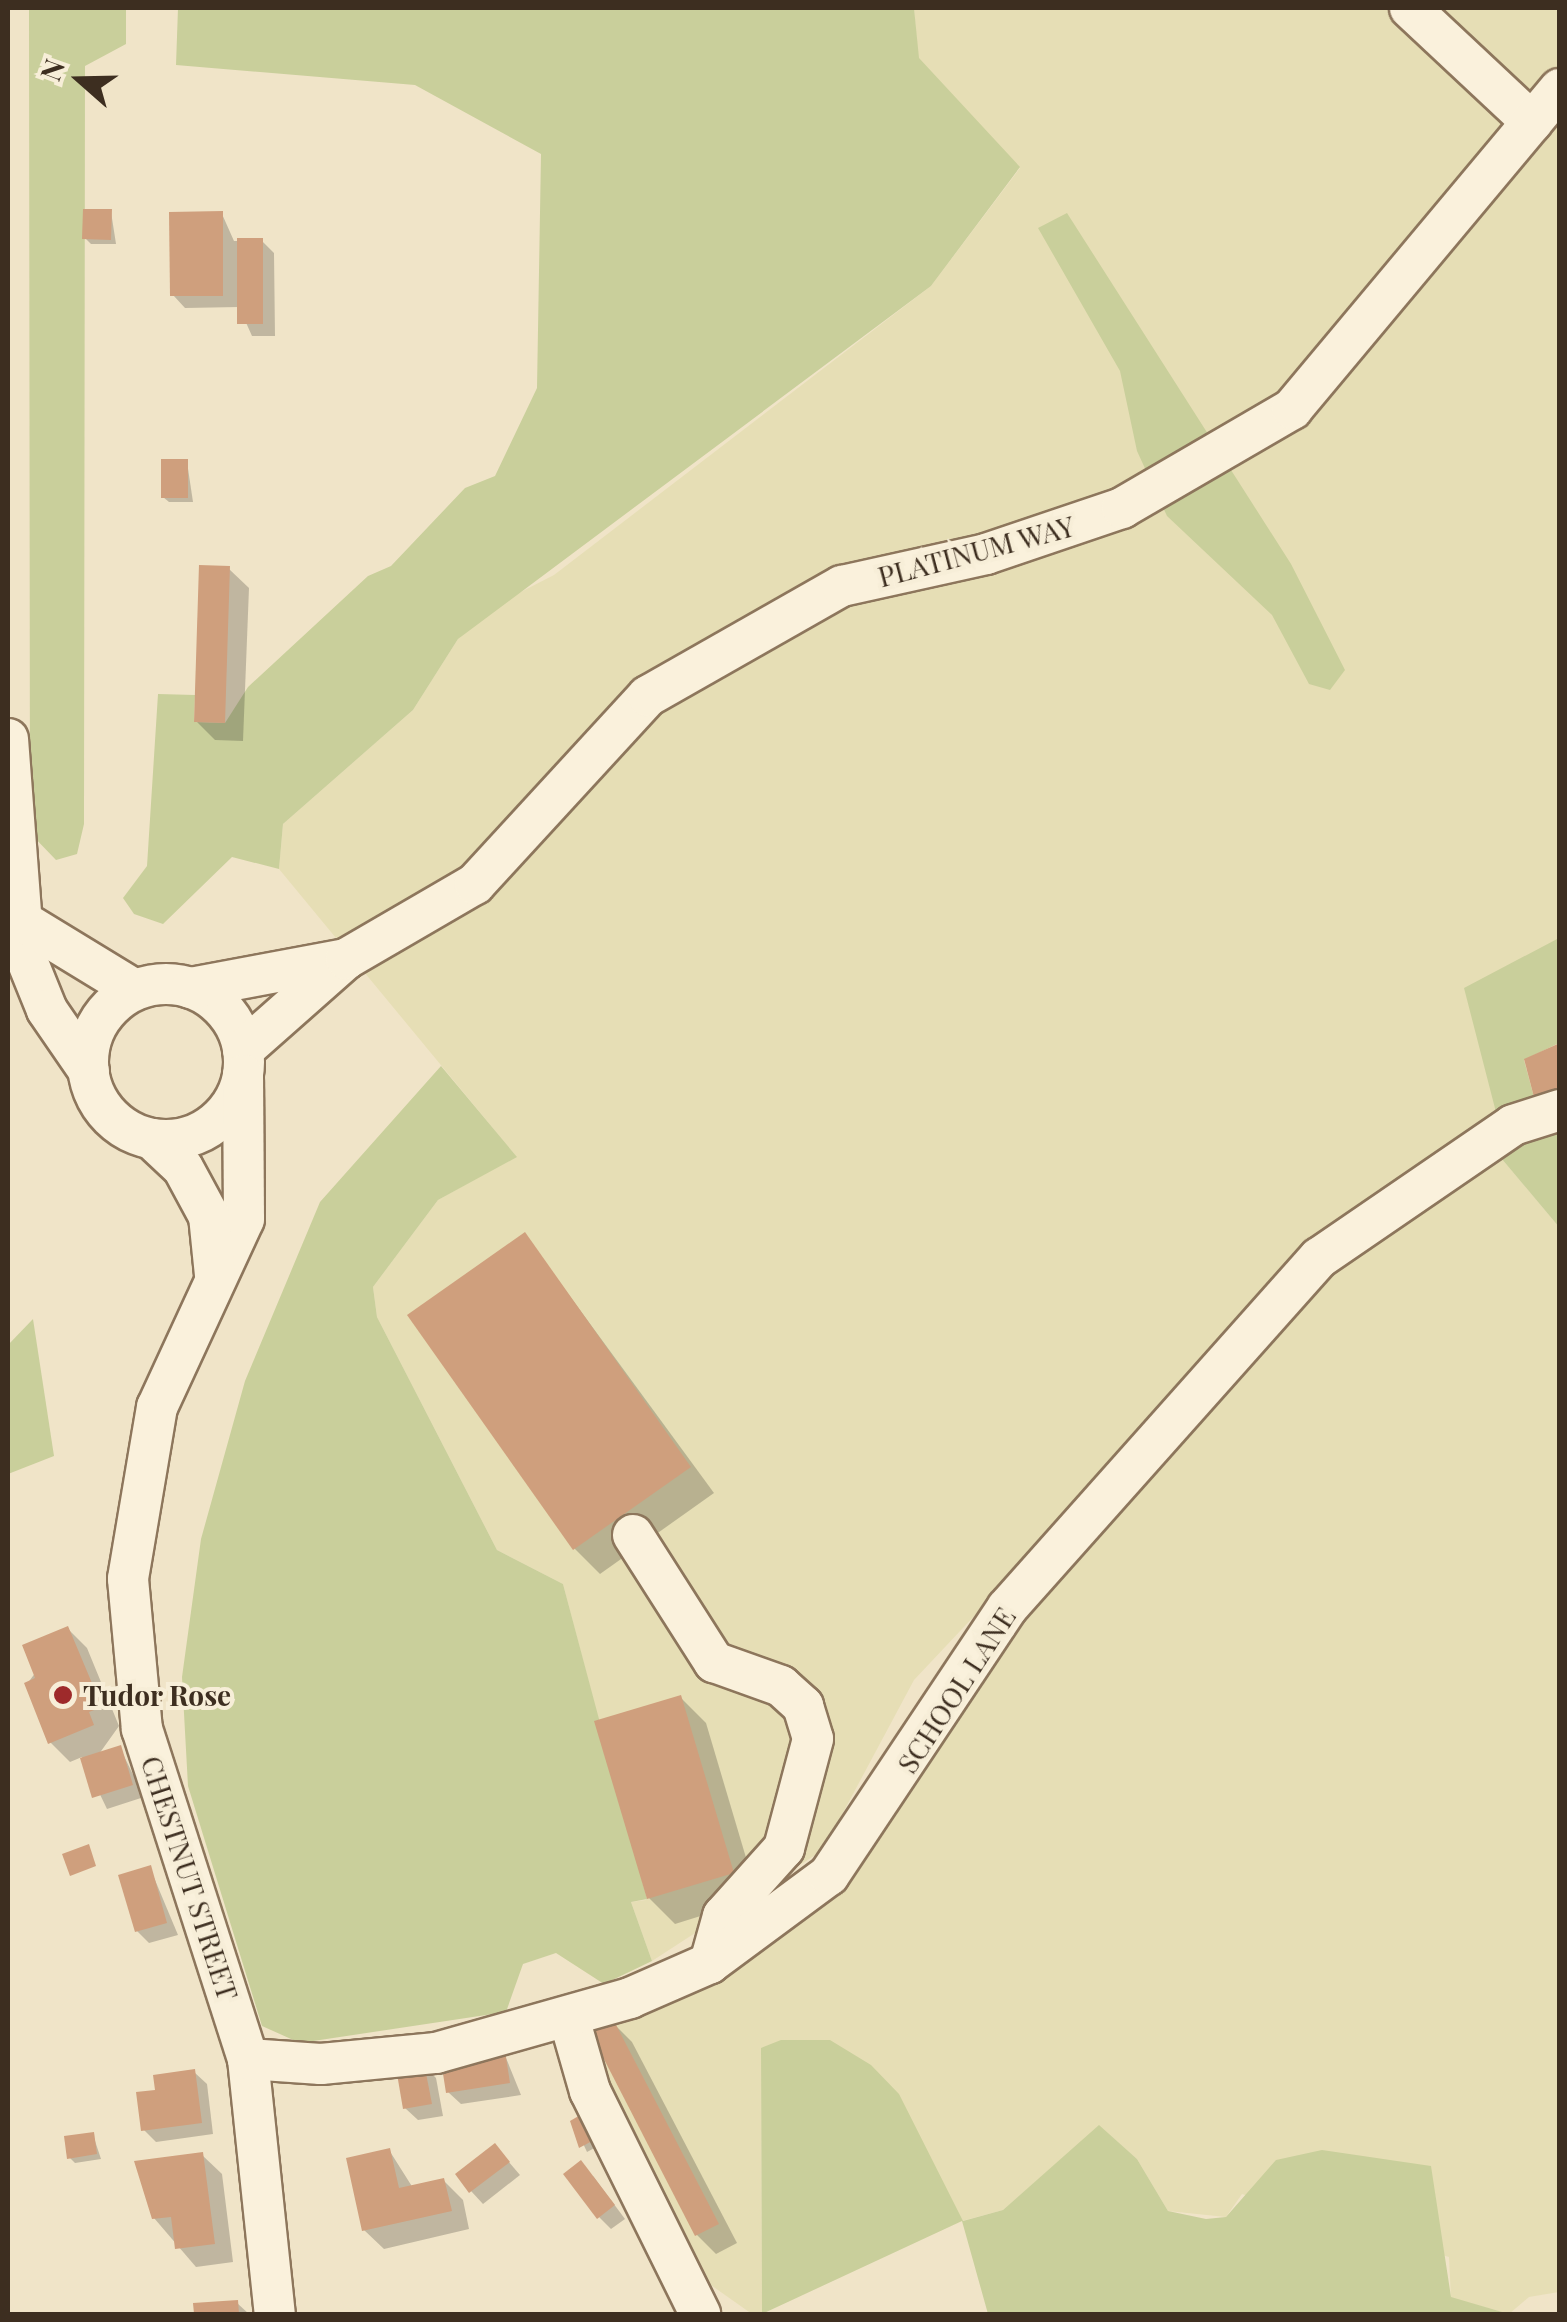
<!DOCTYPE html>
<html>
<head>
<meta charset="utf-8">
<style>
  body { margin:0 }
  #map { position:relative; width:1567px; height:2322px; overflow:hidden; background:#f0e4c8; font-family:"Playfair Display",serif }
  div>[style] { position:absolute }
  .farmland>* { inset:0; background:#e6deb5 }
  .green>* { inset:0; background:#c9cf9b }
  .shadow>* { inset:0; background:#0003 }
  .building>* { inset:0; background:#cf9f7d }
  .roads { filter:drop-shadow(2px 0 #8d765c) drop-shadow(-2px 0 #8d765c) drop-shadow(0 2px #8d765c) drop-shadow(0 -2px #8d765c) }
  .minor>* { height:40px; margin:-20px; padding:0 20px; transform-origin:20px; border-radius:20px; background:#faf1dc }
  .minor>.ring { margin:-20px; padding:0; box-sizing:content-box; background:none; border:40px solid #faf1dc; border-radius:50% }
  .dots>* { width:28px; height:28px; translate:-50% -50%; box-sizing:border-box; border:5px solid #f7eed8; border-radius:50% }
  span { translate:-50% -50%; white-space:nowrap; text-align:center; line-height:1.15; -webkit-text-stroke:8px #f7eed8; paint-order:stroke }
  .street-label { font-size:28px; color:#3d2e20 }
  .poi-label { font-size:28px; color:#3d2e20; font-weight:700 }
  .left { translate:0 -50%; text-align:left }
  .frame { position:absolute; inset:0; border:10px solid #3d2e20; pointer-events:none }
  .north { position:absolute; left:30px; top:30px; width:100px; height:100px; -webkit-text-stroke:8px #f7eed8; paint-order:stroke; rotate:290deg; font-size:28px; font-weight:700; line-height:40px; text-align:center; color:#3d2e20 }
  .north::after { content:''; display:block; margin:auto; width:35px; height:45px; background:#3d2e20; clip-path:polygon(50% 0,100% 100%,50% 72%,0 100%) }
</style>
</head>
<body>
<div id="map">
  <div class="farmland">
    <i style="clip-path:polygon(914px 8px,1559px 8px,1559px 938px,1498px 1120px,1060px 1525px,914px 1680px,823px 1850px,652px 1961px,631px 1902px,646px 1900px,563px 1584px,497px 1550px,377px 1317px,373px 1287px,438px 1200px,516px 1156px,279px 869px,283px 824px,413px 710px,458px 639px,501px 602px,554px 575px,931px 286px,1020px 168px,918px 58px)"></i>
    <i style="clip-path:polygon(1496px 1152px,1559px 1227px,1559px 2292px,1529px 2297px,1509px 2314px,1451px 2298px,1449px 2257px,1242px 2194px,1226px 2217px,1168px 2211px,1137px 2159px,1099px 2126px,1003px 2210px,962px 2221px,761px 2048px,762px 2314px,752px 2314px,708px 2283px,581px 2027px,728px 1974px,1057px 1568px,1362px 1236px)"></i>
  </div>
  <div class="green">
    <i style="clip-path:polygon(29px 8px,126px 8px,126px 44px,85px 66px,84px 824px,77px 854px,56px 860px,30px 833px)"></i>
    <i style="clip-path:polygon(178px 8px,914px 8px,919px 58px,1020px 167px,931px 286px,458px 639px,413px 710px,283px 824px,279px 869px,232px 857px,163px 924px,134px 914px,123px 898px,147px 866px,158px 694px,195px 695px,194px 722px,225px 723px,248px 687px,368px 576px,391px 566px,465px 488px,495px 476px,537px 388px,541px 154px,415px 85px,176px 65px)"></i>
    <i style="clip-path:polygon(1067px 213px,1291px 564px,1345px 670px,1330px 690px,1309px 684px,1272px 615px,1167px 516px,1137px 451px,1120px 371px,1038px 228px)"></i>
    <i style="clip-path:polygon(1559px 938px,1559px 1043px,1524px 1060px,1535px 1101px,1498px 1120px,1464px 988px)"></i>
    <i style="clip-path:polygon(441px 1066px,517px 1157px,438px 1200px,373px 1287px,377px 1317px,497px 1550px,563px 1584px,647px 1899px,631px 1902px,652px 1961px,604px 1984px,556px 1953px,523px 1964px,506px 2012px,300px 2043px,262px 2026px,188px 1786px,182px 1677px,201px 1539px,245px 1381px,320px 1202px)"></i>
    <i style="clip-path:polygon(1559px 1131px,1559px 1227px,1496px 1152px)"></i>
    <i style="clip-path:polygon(33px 1319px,54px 1456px,8px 1474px,8px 1345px)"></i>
    <i style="clip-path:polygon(781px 2040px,830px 2040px,871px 2065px,899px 2094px,963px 2221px,1003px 2210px,1099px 2125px,1137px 2159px,1168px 2211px,1206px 2219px,1226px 2217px,1276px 2160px,1322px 2150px,1431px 2166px,1451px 2297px,1509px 2314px,988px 2314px,962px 2221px,762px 2314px,761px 2048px)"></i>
  </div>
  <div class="shadow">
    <i style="clip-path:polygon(111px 212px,116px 244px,91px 244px,85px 238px)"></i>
    <i style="clip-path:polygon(222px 214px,234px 241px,262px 241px,274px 253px,275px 336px,252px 336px,239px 307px,185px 308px,173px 295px)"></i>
    <i style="clip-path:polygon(187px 462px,193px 502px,169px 502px,163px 497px)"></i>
    <i style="clip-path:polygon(229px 569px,249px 588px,243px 741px,215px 740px,196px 721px)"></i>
    <i style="clip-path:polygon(525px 1235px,714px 1493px,600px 1574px,575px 1549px)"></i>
    <i style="clip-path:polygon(68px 1629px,87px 1648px,119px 1726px,99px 1754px,120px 1748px,144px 1797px,107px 1809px,82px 1757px,70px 1762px,51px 1743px,27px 1684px)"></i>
    <i style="clip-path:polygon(681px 1698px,706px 1723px,758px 1898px,675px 1924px,649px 1898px)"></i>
    <i style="clip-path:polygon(150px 1868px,178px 1935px,149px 1943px,137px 1931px)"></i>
    <i style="clip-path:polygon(613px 2023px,632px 2042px,737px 2243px,716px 2254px,697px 2235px)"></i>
    <i style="clip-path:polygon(504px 2053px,521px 2095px,461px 2104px,448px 2092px)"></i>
    <i style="clip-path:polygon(424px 2066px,436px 2078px,443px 2116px,418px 2120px,405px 2108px)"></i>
    <i style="clip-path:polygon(194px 2072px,207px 2084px,213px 2134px,156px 2142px,144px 2130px,158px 2092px)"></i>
    <i style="clip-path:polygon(573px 2122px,600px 2145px,587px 2152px)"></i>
    <i style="clip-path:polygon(93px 2135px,101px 2159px,75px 2163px,70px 2158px)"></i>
    <i style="clip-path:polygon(495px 2146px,520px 2175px,483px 2204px,471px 2191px)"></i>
    <i style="clip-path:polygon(389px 2150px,413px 2188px,444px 2181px,463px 2200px,469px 2229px,384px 2249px,364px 2230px)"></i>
    <i style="clip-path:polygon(202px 2155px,222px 2174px,233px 2262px,196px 2267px,154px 2218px)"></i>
    <i style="clip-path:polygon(593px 2176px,625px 2219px,611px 2229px,599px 2217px)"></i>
    <i style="clip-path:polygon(237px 2303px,249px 2314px,197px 2314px,196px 2305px)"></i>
  </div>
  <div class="building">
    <i style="clip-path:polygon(83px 209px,112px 209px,111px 240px,82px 239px)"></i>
    <i style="clip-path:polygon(223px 211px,223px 296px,170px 296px,169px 212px)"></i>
    <i style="clip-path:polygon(237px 238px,263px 238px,263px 324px,237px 324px)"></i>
    <i style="clip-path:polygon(161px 459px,188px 459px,188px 498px,161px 498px)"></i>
    <i style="clip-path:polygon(199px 565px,230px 566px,225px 723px,194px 722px)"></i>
    <i style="clip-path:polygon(1560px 1043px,1560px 1094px,1535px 1101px,1524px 1059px)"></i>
    <i style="clip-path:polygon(525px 1232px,691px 1467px,573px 1550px,407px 1315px)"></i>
    <i style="clip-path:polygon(68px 1626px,102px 1707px,89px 1712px,94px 1725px,48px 1744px,24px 1683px,35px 1678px,22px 1645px)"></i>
    <i style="clip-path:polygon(681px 1695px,734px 1873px,647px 1899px,594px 1721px)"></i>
    <i style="clip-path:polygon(121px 1745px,133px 1785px,92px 1798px,80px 1758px)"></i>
    <i style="clip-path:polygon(89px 1844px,96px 1866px,70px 1876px,62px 1854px)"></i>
    <i style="clip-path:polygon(151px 1865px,167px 1923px,135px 1932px,118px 1875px)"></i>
    <i style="clip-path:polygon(613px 2019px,719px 2224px,695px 2236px,590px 2032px)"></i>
    <i style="clip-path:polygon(505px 2051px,510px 2083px,446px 2093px,441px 2061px)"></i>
    <i style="clip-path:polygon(424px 2063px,432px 2104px,403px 2109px,396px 2068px)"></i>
    <i style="clip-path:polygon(195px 2069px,202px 2123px,141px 2131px,136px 2092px,155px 2090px,153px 2075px)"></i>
    <i style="clip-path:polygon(582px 2114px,596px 2139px,579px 2148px,570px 2121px)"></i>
    <i style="clip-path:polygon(94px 2132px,97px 2154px,67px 2159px,64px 2136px)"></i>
    <i style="clip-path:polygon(495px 2143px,510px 2162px,469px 2193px,455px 2174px)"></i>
    <i style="clip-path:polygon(390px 2148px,399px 2188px,444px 2178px,452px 2211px,362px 2231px,346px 2158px)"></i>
    <i style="clip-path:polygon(203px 2152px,215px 2244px,175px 2249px,171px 2217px,152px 2219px,134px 2161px)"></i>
    <i style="clip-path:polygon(581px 2160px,615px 2205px,597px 2219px,563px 2174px)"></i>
    <i style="clip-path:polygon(238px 2300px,239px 2314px,194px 2314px,193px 2303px)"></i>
  </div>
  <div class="roads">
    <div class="minor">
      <i style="left:1410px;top:8px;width:167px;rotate:43.1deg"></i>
      <i style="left:8px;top:739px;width:215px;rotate:85.7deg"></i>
      <i style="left:24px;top:953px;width:61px;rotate:68deg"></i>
      <i style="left:47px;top:1010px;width:74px;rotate:55.5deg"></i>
      <i style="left:22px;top:921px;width:132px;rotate:31.4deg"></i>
      <i class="ring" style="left:88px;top:984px;width:116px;height:116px"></i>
      <i style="left:191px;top:988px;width:158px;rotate:-10.6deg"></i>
      <i style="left:243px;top:1050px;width:137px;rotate:-41.5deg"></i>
      <i style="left:346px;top:959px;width:149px;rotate:-30.2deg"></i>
      <i style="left:475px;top:884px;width:255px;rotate:-47.4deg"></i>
      <i style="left:648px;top:696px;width:223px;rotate:-29.6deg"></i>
      <i style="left:842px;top:586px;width:148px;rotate:-12.5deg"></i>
      <i style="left:986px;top:554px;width:144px;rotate:-18.7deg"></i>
      <i style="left:1122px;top:508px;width:197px;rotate:-30.2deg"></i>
      <i style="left:1292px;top:409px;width:417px;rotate:-50.1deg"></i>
      <i style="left:243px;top:1075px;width:144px;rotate:89.6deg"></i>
      <i style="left:244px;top:1219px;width:207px;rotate:114.8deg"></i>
      <i style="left:157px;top:1407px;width:174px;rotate:99.6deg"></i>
      <i style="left:128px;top:1579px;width:151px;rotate:84.7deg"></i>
      <i style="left:142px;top:1729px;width:347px;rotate:72.2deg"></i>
      <i style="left:248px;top:2059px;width:256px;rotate:84deg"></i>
      <i style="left:152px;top:1139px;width:42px;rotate:43.1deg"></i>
      <i style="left:183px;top:1168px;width:55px;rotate:61.6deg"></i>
      <i style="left:209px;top:1216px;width:59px;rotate:84.2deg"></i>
      <i style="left:633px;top:1535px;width:151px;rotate:57.5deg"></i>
      <i style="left:714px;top:1662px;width:71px;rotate:19.7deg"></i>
      <i style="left:781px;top:1686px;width:30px;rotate:42deg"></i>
      <i style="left:803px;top:1706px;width:34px;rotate:73deg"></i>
      <i style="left:813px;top:1739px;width:113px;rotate:104.9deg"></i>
      <i style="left:784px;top:1848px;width:91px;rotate:131.9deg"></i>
      <i style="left:723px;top:1916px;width:49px;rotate:105.5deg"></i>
      <i style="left:569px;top:2018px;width:76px;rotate:74deg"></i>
      <i style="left:590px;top:2091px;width:249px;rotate:63.7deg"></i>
      <i style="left:248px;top:2059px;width:73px;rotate:3.9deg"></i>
      <i style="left:321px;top:2064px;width:116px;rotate:-5.5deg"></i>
      <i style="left:436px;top:2053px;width:202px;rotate:-15.8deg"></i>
      <i style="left:630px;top:1998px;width:87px;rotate:-23.6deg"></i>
      <i style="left:710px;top:1963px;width:148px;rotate:-36.5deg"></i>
      <i style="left:829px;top:1875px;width:321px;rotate:-56.3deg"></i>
      <i style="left:1007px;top:1608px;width:469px;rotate:-48.3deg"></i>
      <i style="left:1319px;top:1258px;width:235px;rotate:-34.4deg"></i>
      <i style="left:1513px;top:1125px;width:49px;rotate:-17.7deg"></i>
    </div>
  </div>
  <div class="dots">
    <i style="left:63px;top:1695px;background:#9e2a2b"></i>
  </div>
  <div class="street-label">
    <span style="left:976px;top:551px;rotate:-15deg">PLATINUM WAY</span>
    <span style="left:956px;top:1690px;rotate:-57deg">SCHOOL LANE</span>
    <span style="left:190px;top:1878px;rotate:72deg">CHESTNUT STREET</span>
  </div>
  <div class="poi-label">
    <span class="left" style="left:83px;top:1695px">Tudor Rose</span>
  </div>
  <div class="frame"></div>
  <div class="north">N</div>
</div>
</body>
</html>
